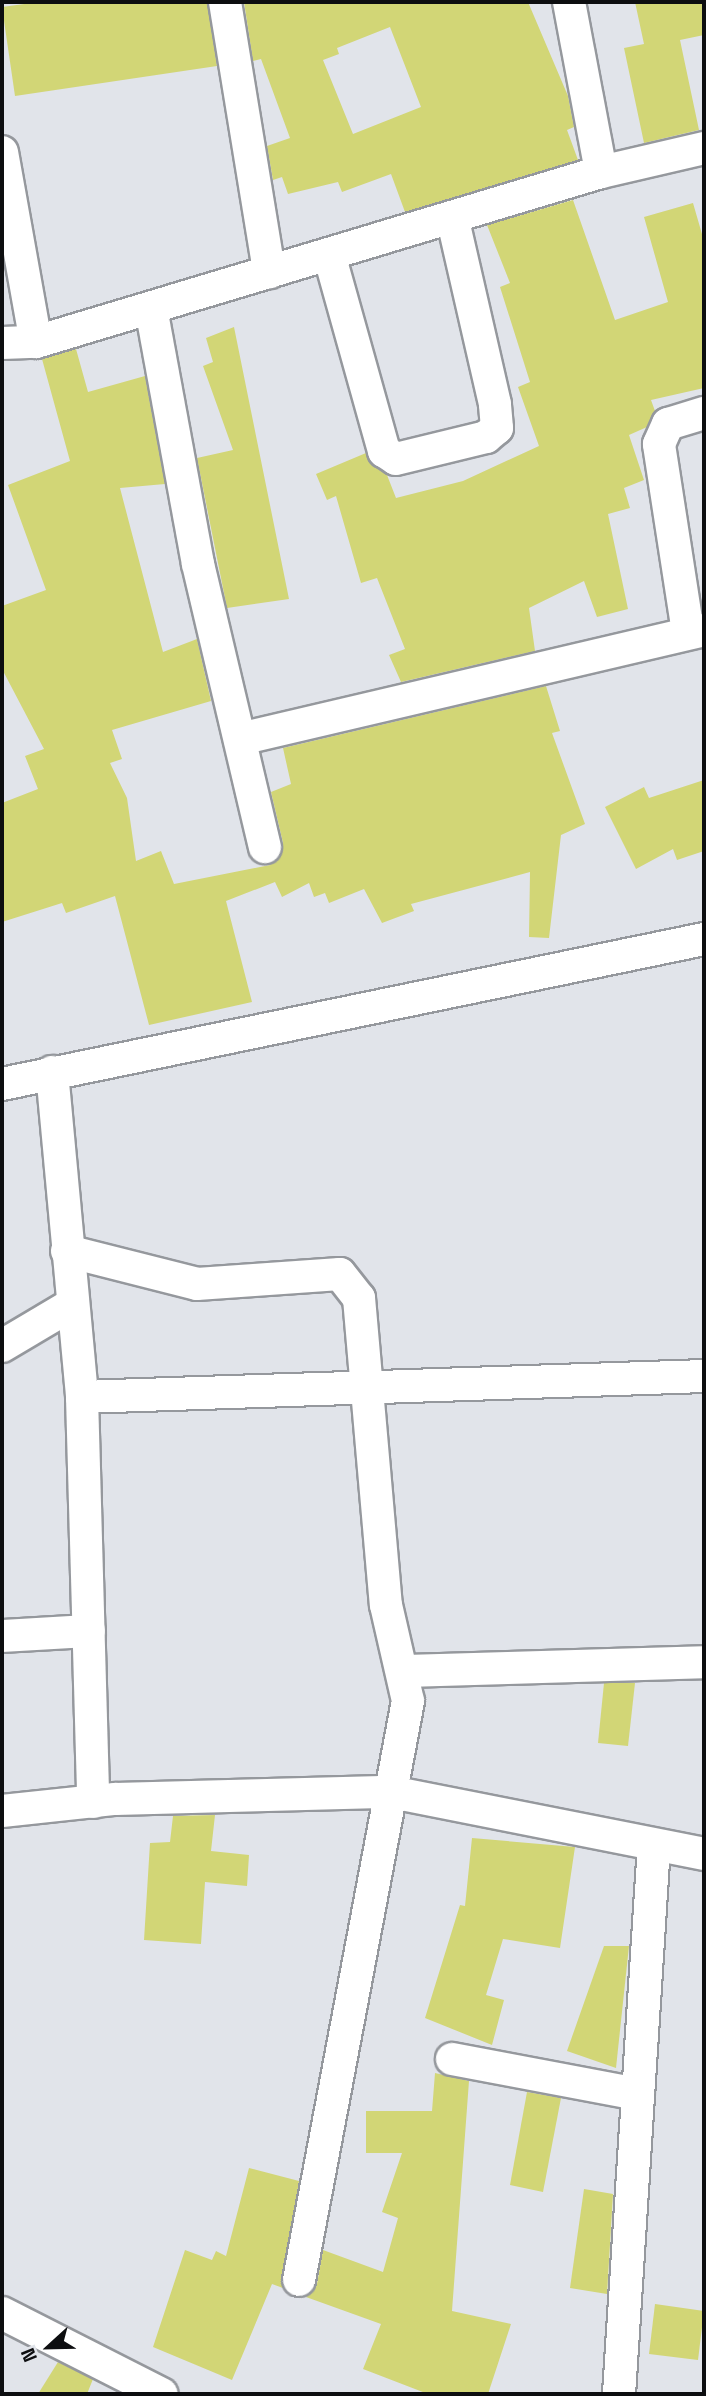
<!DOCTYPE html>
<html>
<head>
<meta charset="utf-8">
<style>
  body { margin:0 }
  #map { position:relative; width:706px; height:2396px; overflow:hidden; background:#e1e4ea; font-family:"Space Grotesk",sans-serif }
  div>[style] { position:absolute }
  .building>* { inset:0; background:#d2d676 }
  .roads { filter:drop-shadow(2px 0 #95989d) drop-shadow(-2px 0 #95989d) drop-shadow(0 2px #95989d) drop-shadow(0 -2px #95989d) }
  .street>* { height:32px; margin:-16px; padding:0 16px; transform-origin:16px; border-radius:16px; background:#fff }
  span { translate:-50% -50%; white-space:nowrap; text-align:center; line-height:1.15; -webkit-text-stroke:6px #e1e4ea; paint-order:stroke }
  .frame { position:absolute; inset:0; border:4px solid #0d0e10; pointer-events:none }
  .north { position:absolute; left:14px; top:2312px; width:70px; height:70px; -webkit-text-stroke:5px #e1e4ea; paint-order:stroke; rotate:248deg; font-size:19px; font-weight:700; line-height:28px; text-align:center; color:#0d0e10 }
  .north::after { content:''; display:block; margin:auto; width:24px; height:32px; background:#0d0e10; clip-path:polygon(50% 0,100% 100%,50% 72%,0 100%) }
</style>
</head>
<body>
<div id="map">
  <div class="building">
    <i style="clip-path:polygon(39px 2px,207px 2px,217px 66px,15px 96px,2px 7px)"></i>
    <i style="clip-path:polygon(evenodd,244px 2px,528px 2px,568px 96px,574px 127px,567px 130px,578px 160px,405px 212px,391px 174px,342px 192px,338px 182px,288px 194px,282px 177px,273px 180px,267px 146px,290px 138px,261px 59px,253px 61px,244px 2px,390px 27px,421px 107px,353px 134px,323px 60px,339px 54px,337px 48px,390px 27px)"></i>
    <i style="clip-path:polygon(635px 2px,704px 2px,704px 35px,680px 40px,699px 130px,644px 143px,624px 48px,644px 44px)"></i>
    <i style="clip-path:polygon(573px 200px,615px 320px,668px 302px,644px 217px,693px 203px,704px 241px,704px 388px,651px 400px,655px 411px,647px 427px,629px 435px,644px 480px,624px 488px,630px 508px,608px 514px,628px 609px,597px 617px,584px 581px,529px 608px,535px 651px,401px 682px,389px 655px,405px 649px,377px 578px,361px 583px,336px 496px,327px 500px,316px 474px,366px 453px,387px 475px,396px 498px,463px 481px,539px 446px,518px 387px,530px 382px,500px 287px,510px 283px,487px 225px)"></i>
    <i style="clip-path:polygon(234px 327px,289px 599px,227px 608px,197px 458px,233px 450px,203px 366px,213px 362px,206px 338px)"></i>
    <i style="clip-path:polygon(76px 349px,88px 392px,145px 376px,165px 484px,120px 488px,163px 652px,197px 639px,211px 701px,112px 730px,122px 759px,110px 763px,127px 798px,136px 861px,161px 851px,174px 884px,270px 865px,283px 843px,271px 792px,291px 784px,283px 748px,546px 686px,560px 731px,552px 733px,585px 824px,561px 835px,549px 938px,529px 937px,530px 872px,411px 904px,414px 911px,382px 923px,364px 889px,329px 903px,325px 893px,314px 897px,309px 883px,282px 897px,275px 882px,226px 901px,252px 1002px,149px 1025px,115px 896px,66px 913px,62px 903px,2px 922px,2px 803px,38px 789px,25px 756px,44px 749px,2px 669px,2px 606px,46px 590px,8px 485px,70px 461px,42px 359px)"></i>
    <i style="clip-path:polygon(704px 780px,704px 851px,677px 860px,673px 849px,636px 869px,605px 807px,644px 787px,649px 798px)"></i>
    <i style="clip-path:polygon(604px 1683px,635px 1683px,628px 1746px,598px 1743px)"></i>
    <i style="clip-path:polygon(215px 1815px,211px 1851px,249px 1855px,247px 1886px,205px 1882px,201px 1944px,144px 1940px,150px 1843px,170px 1842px,173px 1816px)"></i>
    <i style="clip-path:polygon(472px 1838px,575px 1847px,560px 1948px,503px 1939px,486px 1995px,504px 2000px,492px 2045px,425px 2018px,460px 1905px,465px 1906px)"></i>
    <i style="clip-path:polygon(604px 1946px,629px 1946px,616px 2068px,567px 2051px)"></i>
    <i style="clip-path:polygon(435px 2073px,469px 2081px,452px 2311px,511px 2324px,488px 2394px,428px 2394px,363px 2369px,381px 2324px,306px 2297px,317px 2284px,323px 2250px,383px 2272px,398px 2218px,382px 2212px,402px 2153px,366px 2153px,366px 2111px,432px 2111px)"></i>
    <i style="clip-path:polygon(527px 2092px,561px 2098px,543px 2192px,510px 2185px)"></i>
    <i style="clip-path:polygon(249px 2168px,299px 2181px,283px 2288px,272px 2284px,232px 2380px,153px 2347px,185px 2250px,212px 2260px,216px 2251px,226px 2256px)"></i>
    <i style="clip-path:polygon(584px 2189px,613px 2194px,607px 2294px,570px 2288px)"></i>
    <i style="clip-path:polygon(655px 2304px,704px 2311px,698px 2360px,649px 2354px)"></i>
    <i style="clip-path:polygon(58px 2362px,93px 2379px,87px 2394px,38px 2394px)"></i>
  </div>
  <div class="roads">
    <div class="street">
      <i style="left:225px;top:2px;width:274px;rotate:80.7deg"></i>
      <i style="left:569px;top:2px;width:173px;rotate:79.3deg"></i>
      <i style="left:2px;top:152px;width:193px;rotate:79.9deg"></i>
      <i style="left:329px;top:254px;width:205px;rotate:74.4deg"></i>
      <i style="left:384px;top:451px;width:14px;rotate:34deg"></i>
      <i style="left:396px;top:459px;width:93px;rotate:-13.7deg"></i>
      <i style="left:486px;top:437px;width:14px;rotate:-39deg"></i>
      <i style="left:497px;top:428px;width:24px;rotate:-95deg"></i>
      <i style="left:495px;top:404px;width:192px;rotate:-102.9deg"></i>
      <i style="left:151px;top:308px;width:260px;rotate:79.6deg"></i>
      <i style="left:198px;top:564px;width:291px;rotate:76.7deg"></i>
      <i style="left:2px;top:343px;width:34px;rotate:-2deg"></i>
      <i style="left:36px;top:342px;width:590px;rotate:-16.75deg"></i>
      <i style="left:601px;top:172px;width:106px;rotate:-13.1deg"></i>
      <i style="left:688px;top:632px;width:190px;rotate:-98.8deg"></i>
      <i style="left:659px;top:444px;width:22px;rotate:-66deg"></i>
      <i style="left:668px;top:424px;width:38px;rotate:-17deg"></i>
      <i style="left:240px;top:739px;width:477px;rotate:-13.2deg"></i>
      <i style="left:52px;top:1072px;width:326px;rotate:84.7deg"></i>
      <i style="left:82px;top:1397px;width:622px;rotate:-1.93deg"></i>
      <i style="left:2px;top:1084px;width:717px;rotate:-11.67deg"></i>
      <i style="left:67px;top:1251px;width:134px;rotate:14.2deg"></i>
      <i style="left:197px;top:1284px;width:143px;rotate:-4deg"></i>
      <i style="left:340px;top:1274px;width:31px;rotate:52deg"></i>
      <i style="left:359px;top:1298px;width:308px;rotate:85deg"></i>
      <i style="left:386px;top:1605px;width:98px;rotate:77.1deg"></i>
      <i style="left:408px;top:1701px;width:589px;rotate:100.66deg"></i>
      <i style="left:2px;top:1346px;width:80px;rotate:-30.7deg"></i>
      <i style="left:82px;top:1397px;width:405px;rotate:88.4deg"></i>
      <i style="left:2px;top:1636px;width:87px;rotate:-3.3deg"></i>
      <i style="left:405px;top:1671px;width:299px;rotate:-1.7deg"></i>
      <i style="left:2px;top:1811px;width:114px;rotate:-6.1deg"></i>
      <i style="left:115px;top:1799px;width:276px;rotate:-1.5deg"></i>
      <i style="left:391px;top:1792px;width:319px;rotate:11.2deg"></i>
      <i style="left:452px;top:2059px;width:189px;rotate:10.7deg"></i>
      <i style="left:2px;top:2313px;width:179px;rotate:26.9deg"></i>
      <i style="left:619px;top:2394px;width:550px;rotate:-86.35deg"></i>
    </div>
  </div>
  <div class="frame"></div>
  <div class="north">N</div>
</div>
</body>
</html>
